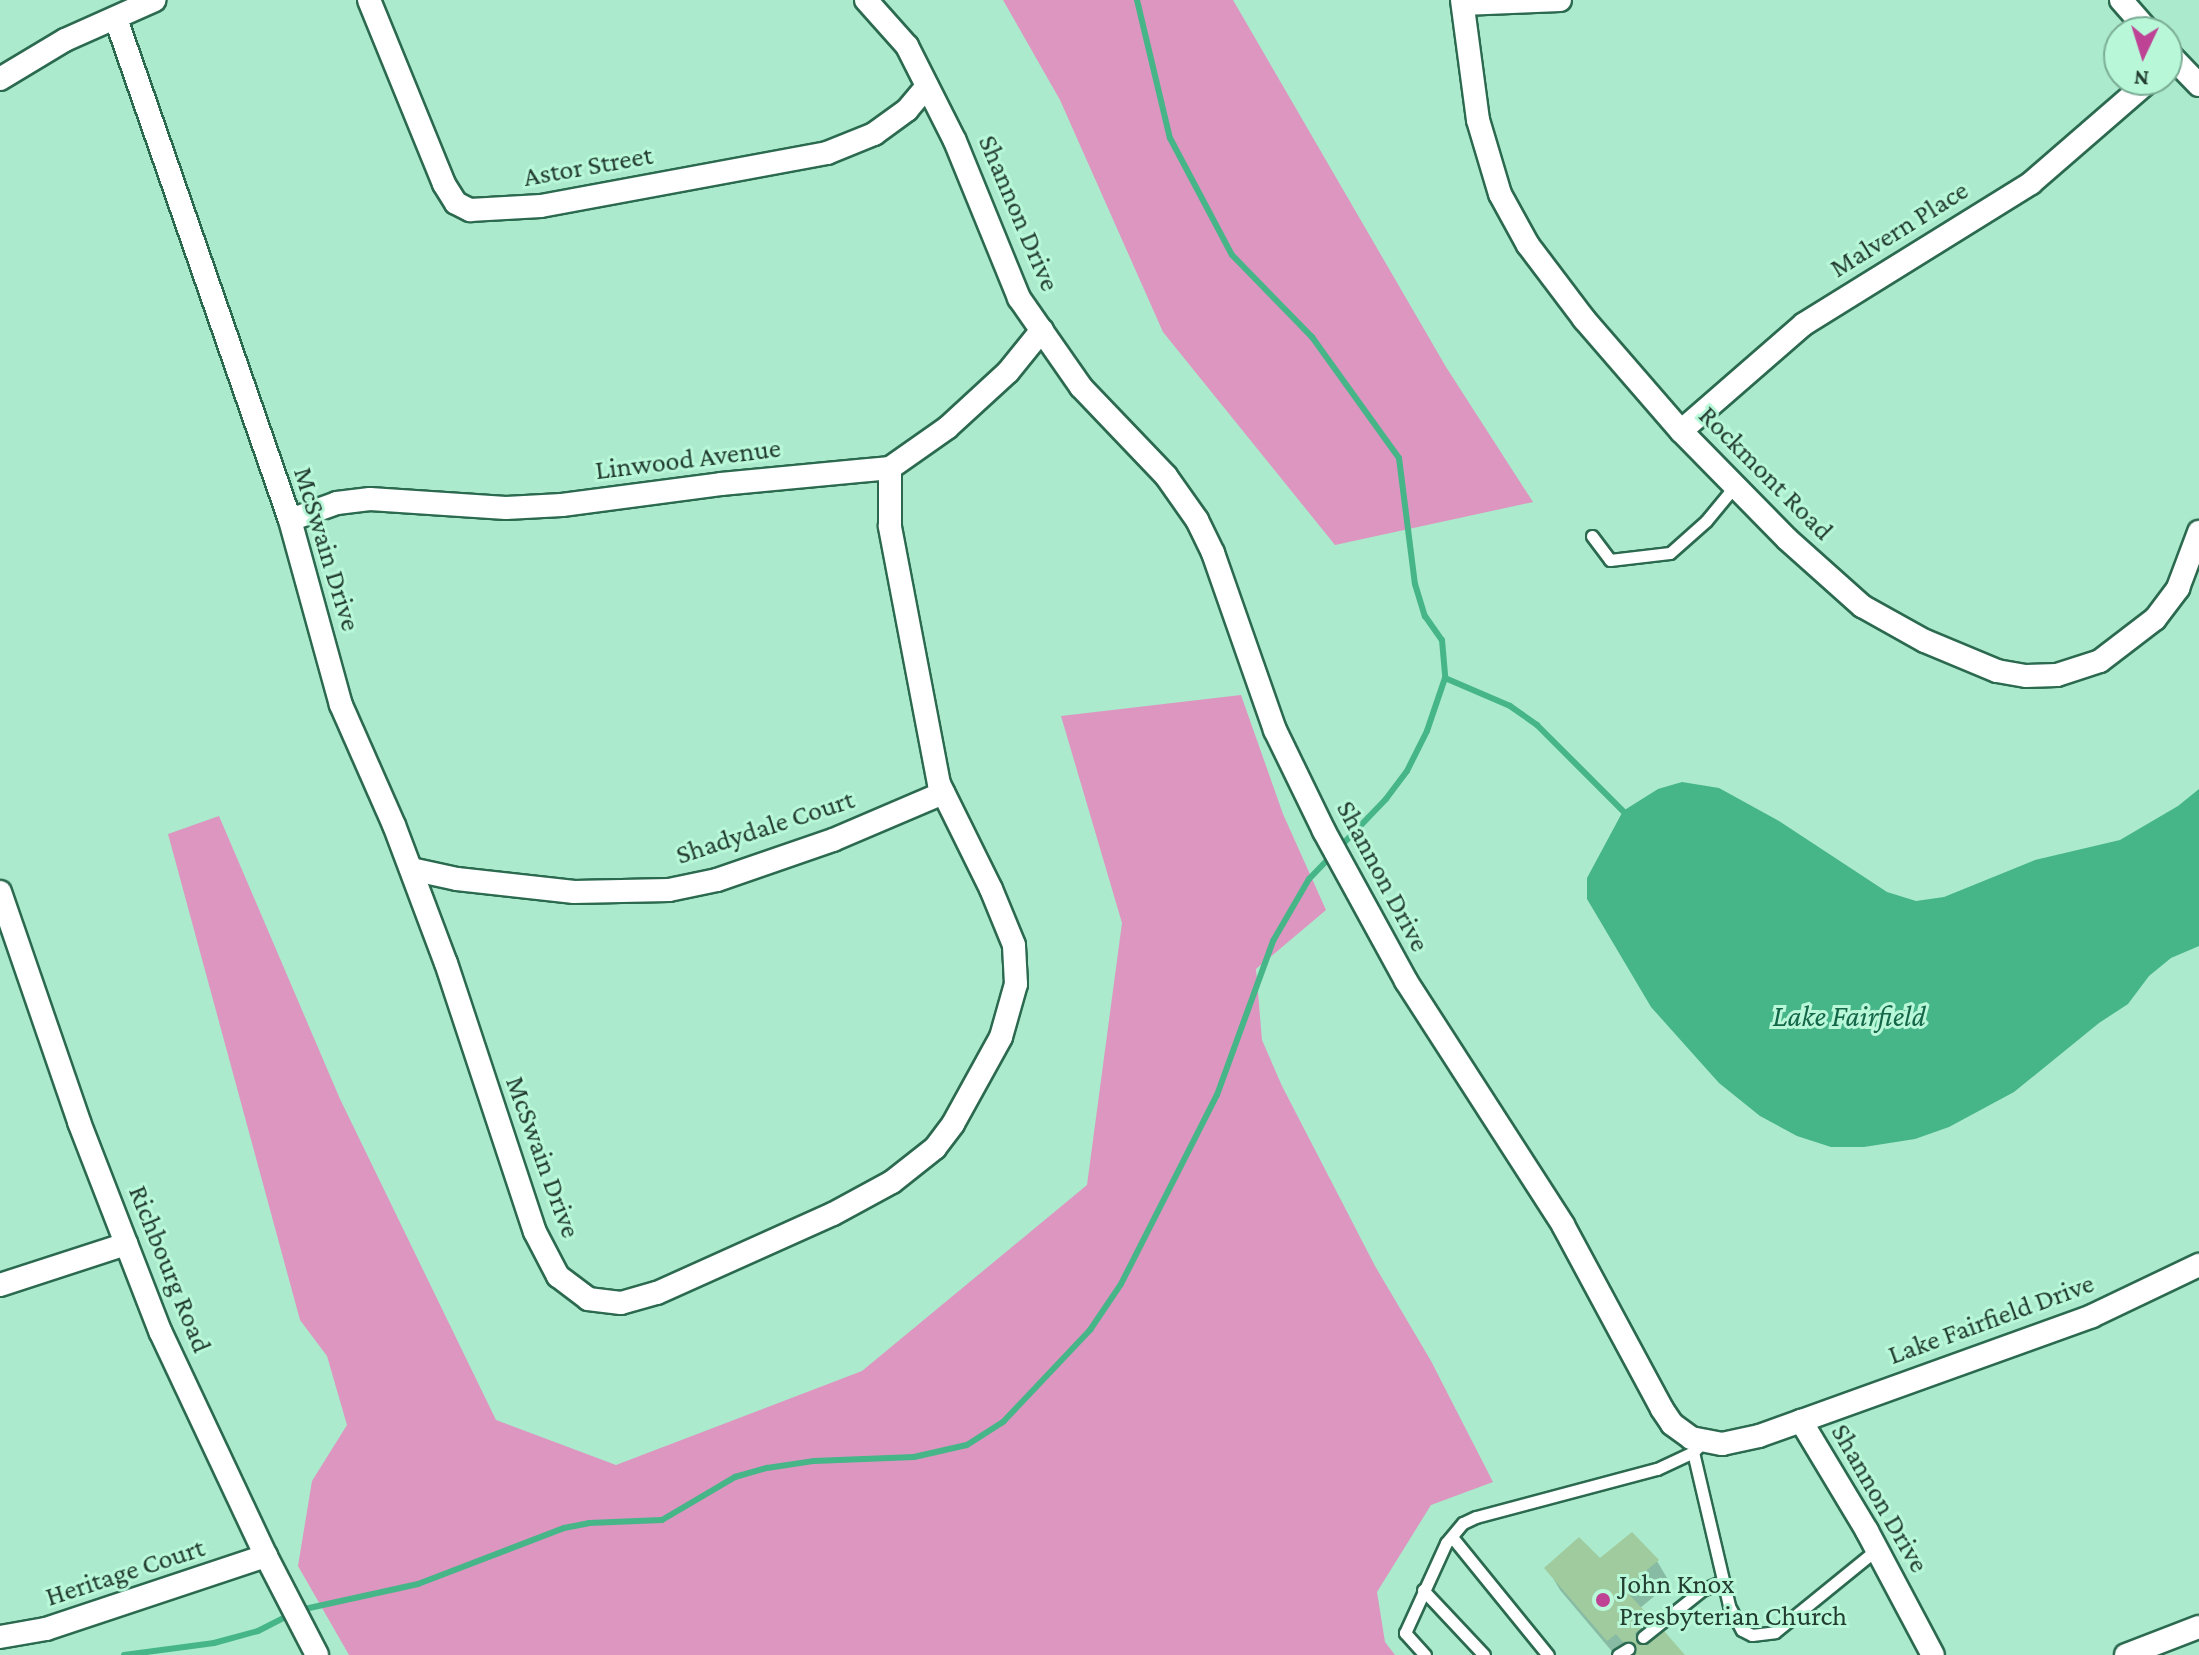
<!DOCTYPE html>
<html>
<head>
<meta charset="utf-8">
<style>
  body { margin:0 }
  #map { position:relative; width:2199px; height:1655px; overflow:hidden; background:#abeacc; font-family:"Crimson Pro",serif }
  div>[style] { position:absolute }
  .green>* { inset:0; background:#dc96c0 }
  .water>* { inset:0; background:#46b588 }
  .shadow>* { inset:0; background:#0003 }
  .stream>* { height:6px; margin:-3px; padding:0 3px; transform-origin:3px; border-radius:3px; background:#46b588 }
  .building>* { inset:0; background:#a0cb9e }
  .roads { filter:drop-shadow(2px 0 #2c6a50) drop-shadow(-2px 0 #2c6a50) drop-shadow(0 2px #2c6a50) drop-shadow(0 -2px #2c6a50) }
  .service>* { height:11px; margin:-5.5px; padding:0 5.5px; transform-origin:5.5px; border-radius:5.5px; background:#fff }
  .minor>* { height:22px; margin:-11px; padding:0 11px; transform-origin:11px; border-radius:11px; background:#fff }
  .dots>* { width:22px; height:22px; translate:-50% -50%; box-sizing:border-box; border:4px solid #b8f8d9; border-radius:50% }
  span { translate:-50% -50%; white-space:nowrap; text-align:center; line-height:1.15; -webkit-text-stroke:6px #b8f8d9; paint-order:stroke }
  .street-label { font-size:28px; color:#233d31 }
  .poi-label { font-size:28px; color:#233d31 }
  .left { translate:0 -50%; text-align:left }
  .water-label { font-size:30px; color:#136648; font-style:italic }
  .north { position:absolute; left:2103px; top:16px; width:80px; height:80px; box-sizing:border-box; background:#b8f8d9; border:2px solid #7cad96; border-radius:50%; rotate:184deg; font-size:22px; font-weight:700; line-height:32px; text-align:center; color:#233d31 }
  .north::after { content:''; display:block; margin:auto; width:28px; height:36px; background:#be4395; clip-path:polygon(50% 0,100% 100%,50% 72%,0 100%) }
</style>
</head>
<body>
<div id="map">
  <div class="green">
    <i style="clip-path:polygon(1003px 0,1233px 0,1446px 367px,1533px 502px,1335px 545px,1163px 332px,1060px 100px)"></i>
    <i style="clip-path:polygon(1241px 695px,1283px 814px,1326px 910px,1256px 969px,1262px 1040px,1282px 1086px,1375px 1266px,1431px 1361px,1493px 1482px,1431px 1505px,1377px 1592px,1385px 1642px,1395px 1655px,349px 1655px,298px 1566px,312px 1481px,347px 1425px,327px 1356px,300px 1320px,168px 834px,219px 816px,340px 1099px,496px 1420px,616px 1465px,862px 1371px,1087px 1185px,1122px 923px,1061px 716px)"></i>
  </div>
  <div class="water">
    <i style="clip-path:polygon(1682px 782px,1719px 788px,1779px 821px,1887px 892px,1916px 901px,1944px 897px,2035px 860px,2120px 840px,2178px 806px,2199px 789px,2199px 946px,2171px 958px,2149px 976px,2128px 1004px,2099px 1023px,2014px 1092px,1949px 1127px,1915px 1139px,1864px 1147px,1831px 1147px,1797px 1136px,1760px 1116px,1719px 1083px,1651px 1007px,1587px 899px,1587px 878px,1623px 811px,1658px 789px)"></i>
  </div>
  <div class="shadow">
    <i style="clip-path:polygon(1600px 1561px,1657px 1561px,1670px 1583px,1639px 1609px,1660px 1637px,1683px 1655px,1615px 1655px,1560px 1590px,1547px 1568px)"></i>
  </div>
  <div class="stream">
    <i style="left:1137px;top:0;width:142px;rotate:76.6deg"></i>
    <i style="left:1170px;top:138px;width:132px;rotate:62.1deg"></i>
    <i style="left:1232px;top:255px;width:115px;rotate:45.7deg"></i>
    <i style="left:1312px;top:337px;width:149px;rotate:54.3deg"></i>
    <i style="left:1399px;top:458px;width:127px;rotate:82.8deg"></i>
    <i style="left:1415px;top:584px;width:34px;rotate:73deg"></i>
    <i style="left:1425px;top:616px;width:29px;rotate:55deg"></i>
    <i style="left:1442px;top:640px;width:38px;rotate:85deg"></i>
    <i style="left:1445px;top:678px;width:56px;rotate:108.8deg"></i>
    <i style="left:1427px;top:731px;width:45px;rotate:116.6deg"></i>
    <i style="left:1407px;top:771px;width:35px;rotate:127deg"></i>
    <i style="left:1386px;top:799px;width:66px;rotate:133.8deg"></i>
    <i style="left:1445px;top:678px;width:71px;rotate:23.3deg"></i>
    <i style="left:1510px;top:706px;width:33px;rotate:35deg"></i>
    <i style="left:1537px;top:725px;width:127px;rotate:45deg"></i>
    <i style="left:300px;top:1610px;width:121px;rotate:-12.4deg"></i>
    <i style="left:418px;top:1584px;width:156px;rotate:-21deg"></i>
    <i style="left:564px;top:1528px;width:25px;rotate:-11deg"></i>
    <i style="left:589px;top:1523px;width:73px;rotate:-2.4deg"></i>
    <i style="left:662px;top:1520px;width:85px;rotate:-30.5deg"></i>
    <i style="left:735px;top:1477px;width:33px;rotate:-16deg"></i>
    <i style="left:767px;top:1468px;width:48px;rotate:-8.5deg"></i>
    <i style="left:814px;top:1461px;width:100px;rotate:-2.3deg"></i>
    <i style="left:914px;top:1457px;width:54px;rotate:-12.8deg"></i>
    <i style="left:967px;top:1445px;width:43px;rotate:-32.6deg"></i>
    <i style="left:1003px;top:1422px;width:127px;rotate:-46.6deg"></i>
    <i style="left:1090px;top:1330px;width:55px;rotate:-56deg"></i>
    <i style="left:1121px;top:1284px;width:212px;rotate:-63.1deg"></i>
    <i style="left:1217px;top:1095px;width:164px;rotate:-70deg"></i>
    <i style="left:1273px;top:941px;width:72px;rotate:-59.9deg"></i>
    <i style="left:1309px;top:879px;width:33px;rotate:-46deg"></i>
    <i style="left:124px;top:1655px;width:91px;rotate:-7.6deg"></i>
    <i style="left:214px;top:1643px;width:46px;rotate:-15.3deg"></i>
    <i style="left:258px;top:1631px;width:36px;rotate:-27deg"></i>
  </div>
  <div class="building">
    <i style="clip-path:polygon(1632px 1532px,1659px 1560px,1624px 1589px,1652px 1619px,1635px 1633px,1636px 1642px,1645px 1645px,1664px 1631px,1685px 1655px,1634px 1655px,1636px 1648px,1631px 1641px,1623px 1642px,1616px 1634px,1607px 1641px,1544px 1568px,1579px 1537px,1600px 1558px)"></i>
  </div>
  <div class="roads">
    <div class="service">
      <i style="left:1592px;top:536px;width:30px;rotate:53deg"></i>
      <i style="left:1610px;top:560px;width:60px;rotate:-6.7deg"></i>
      <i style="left:1670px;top:553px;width:48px;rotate:-41.6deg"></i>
      <i style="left:1706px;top:521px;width:45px;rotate:-50.4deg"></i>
      <i style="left:1693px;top:1452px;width:158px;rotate:76.8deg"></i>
      <i style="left:1729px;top:1606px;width:27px;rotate:62deg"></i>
      <i style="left:1742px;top:1630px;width:11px;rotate:27deg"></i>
      <i style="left:1752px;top:1635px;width:23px;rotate:-7deg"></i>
      <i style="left:1775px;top:1632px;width:132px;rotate:-39.1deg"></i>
      <i style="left:1452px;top:1537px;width:152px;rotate:50.9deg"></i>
      <i style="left:1423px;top:1590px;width:89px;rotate:46.8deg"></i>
      <i style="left:1643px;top:1637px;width:75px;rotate:-38.5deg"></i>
      <i style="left:1702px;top:1590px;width:23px;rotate:-23deg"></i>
      <i style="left:1425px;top:1655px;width:30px;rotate:-132deg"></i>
      <i style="left:1405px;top:1633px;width:99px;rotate:-65.5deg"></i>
      <i style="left:1446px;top:1543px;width:26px;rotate:-50deg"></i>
      <i style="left:1463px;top:1523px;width:14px;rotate:-25deg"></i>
      <i style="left:1476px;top:1517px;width:187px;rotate:-14.9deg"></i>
      <i style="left:1657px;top:1469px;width:40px;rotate:-25deg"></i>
      <i style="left:1693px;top:1452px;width:14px;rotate:-45deg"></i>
      <i style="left:1618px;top:1655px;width:12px;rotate:-31deg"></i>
    </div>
    <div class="minor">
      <i style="left:369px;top:0;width:199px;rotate:67.8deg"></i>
      <i style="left:444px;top:184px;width:22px;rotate:58deg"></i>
      <i style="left:456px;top:203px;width:16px;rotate:27deg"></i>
      <i style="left:470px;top:210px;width:71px;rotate:-3.2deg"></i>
      <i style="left:541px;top:206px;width:291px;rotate:-10.5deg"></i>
      <i style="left:827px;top:153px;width:51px;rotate:-22deg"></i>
      <i style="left:874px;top:134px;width:41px;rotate:-36deg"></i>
      <i style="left:907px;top:110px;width:31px;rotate:-50deg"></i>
      <i style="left:866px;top:0;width:62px;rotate:48.3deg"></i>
      <i style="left:907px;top:46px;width:106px;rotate:63.2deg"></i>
      <i style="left:955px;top:141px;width:170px;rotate:67.8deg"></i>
      <i style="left:1019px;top:298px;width:108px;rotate:55.1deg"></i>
      <i style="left:1081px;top:387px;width:123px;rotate:46.3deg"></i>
      <i style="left:1166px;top:476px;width:54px;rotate:54.8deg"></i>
      <i style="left:1197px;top:520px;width:37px;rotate:64deg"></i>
      <i style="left:1213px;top:553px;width:188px;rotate:70.7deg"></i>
      <i style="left:1275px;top:730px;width:112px;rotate:64.1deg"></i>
      <i style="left:1324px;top:831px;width:171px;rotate:61.3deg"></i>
      <i style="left:1406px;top:981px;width:290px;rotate:57.2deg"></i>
      <i style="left:1563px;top:1225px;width:209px;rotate:61.7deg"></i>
      <i style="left:1662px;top:1409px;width:18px;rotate:56deg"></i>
      <i style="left:1672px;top:1424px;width:24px;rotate:36deg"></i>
      <i style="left:1691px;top:1438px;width:32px;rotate:11deg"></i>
      <i style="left:1722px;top:1444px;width:38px;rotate:-12deg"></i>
      <i style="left:1759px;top:1436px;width:45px;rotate:-19.7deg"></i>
      <i style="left:1801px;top:1421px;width:128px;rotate:59deg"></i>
      <i style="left:1867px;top:1531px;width:140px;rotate:62deg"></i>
      <i style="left:1462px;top:0;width:121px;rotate:82.4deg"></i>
      <i style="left:1478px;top:120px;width:77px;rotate:73.4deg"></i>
      <i style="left:1500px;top:194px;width:58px;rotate:61.2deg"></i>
      <i style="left:1528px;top:245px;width:93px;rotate:52.9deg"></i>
      <i style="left:1584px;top:319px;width:148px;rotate:49.1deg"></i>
      <i style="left:1681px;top:431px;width:151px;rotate:45.5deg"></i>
      <i style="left:1787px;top:539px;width:101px;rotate:41.8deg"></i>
      <i style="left:1862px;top:606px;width:72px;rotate:29.1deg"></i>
      <i style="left:1925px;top:641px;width:78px;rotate:22.6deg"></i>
      <i style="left:1997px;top:671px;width:29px;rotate:10deg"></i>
      <i style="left:2026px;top:676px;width:31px;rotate:-2deg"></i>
      <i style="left:2057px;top:675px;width:45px;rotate:-18deg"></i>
      <i style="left:2100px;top:661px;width:69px;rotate:-37.4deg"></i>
      <i style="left:2155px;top:619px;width:39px;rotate:-53deg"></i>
      <i style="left:2178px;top:588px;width:60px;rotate:-69.4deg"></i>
      <i style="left:2121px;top:0;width:43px;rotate:48.8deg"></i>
      <i style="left:1463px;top:4px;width:97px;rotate:-2.4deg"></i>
      <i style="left:116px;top:19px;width:530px;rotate:70.85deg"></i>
      <i style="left:290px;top:520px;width:192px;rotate:74.6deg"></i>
      <i style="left:341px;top:705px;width:131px;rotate:66.2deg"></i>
      <i style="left:394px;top:825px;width:147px;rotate:69.4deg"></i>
      <i style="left:446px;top:963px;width:283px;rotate:71.7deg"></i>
      <i style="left:535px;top:1232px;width:50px;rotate:62.4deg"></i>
      <i style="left:558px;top:1276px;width:38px;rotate:37deg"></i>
      <i style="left:588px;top:1299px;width:33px;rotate:7deg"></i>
      <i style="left:621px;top:1303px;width:37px;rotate:-16deg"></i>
      <i style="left:657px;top:1293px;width:193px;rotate:-24.2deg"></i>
      <i style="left:833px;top:1214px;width:67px;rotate:-28.5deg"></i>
      <i style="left:892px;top:1182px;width:55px;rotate:-38.3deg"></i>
      <i style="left:935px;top:1148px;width:30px;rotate:-53deg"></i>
      <i style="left:953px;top:1124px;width:99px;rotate:-61.1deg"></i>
      <i style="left:1001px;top:1037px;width:55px;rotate:-74.2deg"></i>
      <i style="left:1016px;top:984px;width:39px;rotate:-93deg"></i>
      <i style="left:1014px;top:945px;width:61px;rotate:-112.3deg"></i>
      <i style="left:991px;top:889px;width:117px;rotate:-116.3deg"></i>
      <i style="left:939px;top:784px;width:263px;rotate:-100.8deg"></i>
      <i style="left:890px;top:526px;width:58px;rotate:-90deg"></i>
      <i style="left:2167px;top:52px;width:46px;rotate:45.9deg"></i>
      <i style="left:0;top:79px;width:76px;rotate:-31deg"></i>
      <i style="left:65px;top:40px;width:98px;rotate:-24deg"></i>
      <i style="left:1681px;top:431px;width:163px;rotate:-41deg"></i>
      <i style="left:1804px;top:324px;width:267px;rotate:-31.8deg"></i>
      <i style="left:2031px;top:183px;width:157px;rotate:-40.9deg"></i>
      <i style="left:290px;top:520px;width:50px;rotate:-19.9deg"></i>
      <i style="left:337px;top:503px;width:33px;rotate:-7deg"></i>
      <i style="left:370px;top:499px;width:136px;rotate:3.8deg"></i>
      <i style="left:506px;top:508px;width:56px;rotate:-3.1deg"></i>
      <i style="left:562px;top:505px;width:160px;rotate:-7.5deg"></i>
      <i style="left:721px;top:484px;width:170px;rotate:-5.4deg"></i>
      <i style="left:890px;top:468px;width:70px;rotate:-35.1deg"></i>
      <i style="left:947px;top:428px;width:83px;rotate:-42.6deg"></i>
      <i style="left:1008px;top:372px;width:54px;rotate:-51deg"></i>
      <i style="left:411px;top:869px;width:47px;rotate:12.3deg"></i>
      <i style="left:457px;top:879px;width:118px;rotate:6.3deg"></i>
      <i style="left:574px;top:892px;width:95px;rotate:-1.2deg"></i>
      <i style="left:669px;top:890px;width:49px;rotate:-11.8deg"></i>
      <i style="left:717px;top:880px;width:123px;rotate:-19deg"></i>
      <i style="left:833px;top:840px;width:120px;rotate:-23.1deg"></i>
      <i style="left:0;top:892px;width:243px;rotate:71deg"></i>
      <i style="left:79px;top:1122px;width:226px;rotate:68.8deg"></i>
      <i style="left:161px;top:1333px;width:246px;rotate:64.8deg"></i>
      <i style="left:266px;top:1556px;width:111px;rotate:62.7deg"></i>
      <i style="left:0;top:1285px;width:133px;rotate:-18deg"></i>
      <i style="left:1801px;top:1421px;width:309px;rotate:-19.8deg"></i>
      <i style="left:2092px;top:1316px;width:119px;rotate:-25.5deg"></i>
      <i style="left:0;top:1637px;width:47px;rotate:-9.9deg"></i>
      <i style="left:46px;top:1629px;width:232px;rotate:-18.4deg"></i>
      <i style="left:2126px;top:1655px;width:78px;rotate:-21deg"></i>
    </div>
  </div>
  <div class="dots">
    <i style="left:1603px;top:1600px;background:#be4395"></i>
  </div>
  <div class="street-label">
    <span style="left:588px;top:166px;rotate:-10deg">Astor Street</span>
    <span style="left:1019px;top:213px;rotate:67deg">Shannon Drive</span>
    <span style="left:1899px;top:229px;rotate:-32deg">Malvern Place</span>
    <span style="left:688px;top:459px;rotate:-7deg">Linwood Avenue</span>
    <span style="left:1766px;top:473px;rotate:45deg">Rockmont Road</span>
    <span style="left:327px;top:549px;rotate:73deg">McSwain Drive</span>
    <span style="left:765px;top:827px;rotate:-18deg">Shadydale Court</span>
    <span style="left:1383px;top:876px;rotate:62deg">Shannon Drive</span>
    <span style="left:543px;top:1157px;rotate:70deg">McSwain Drive</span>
    <span style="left:170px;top:1269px;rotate:68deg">Richbourg Road</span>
    <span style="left:1991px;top:1319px;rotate:-20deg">Lake Fairfield Drive</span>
    <span style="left:1880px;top:1498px;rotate:60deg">Shannon Drive</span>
    <span style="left:125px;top:1572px;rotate:-18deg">Heritage Court</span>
  </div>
  <div class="poi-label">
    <span class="left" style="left:1619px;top:1600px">John Knox<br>Presbyterian Church</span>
  </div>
  <div class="water-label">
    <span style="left:1849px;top:1016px">Lake Fairfield</span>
  </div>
  <div class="north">N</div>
</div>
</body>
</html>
